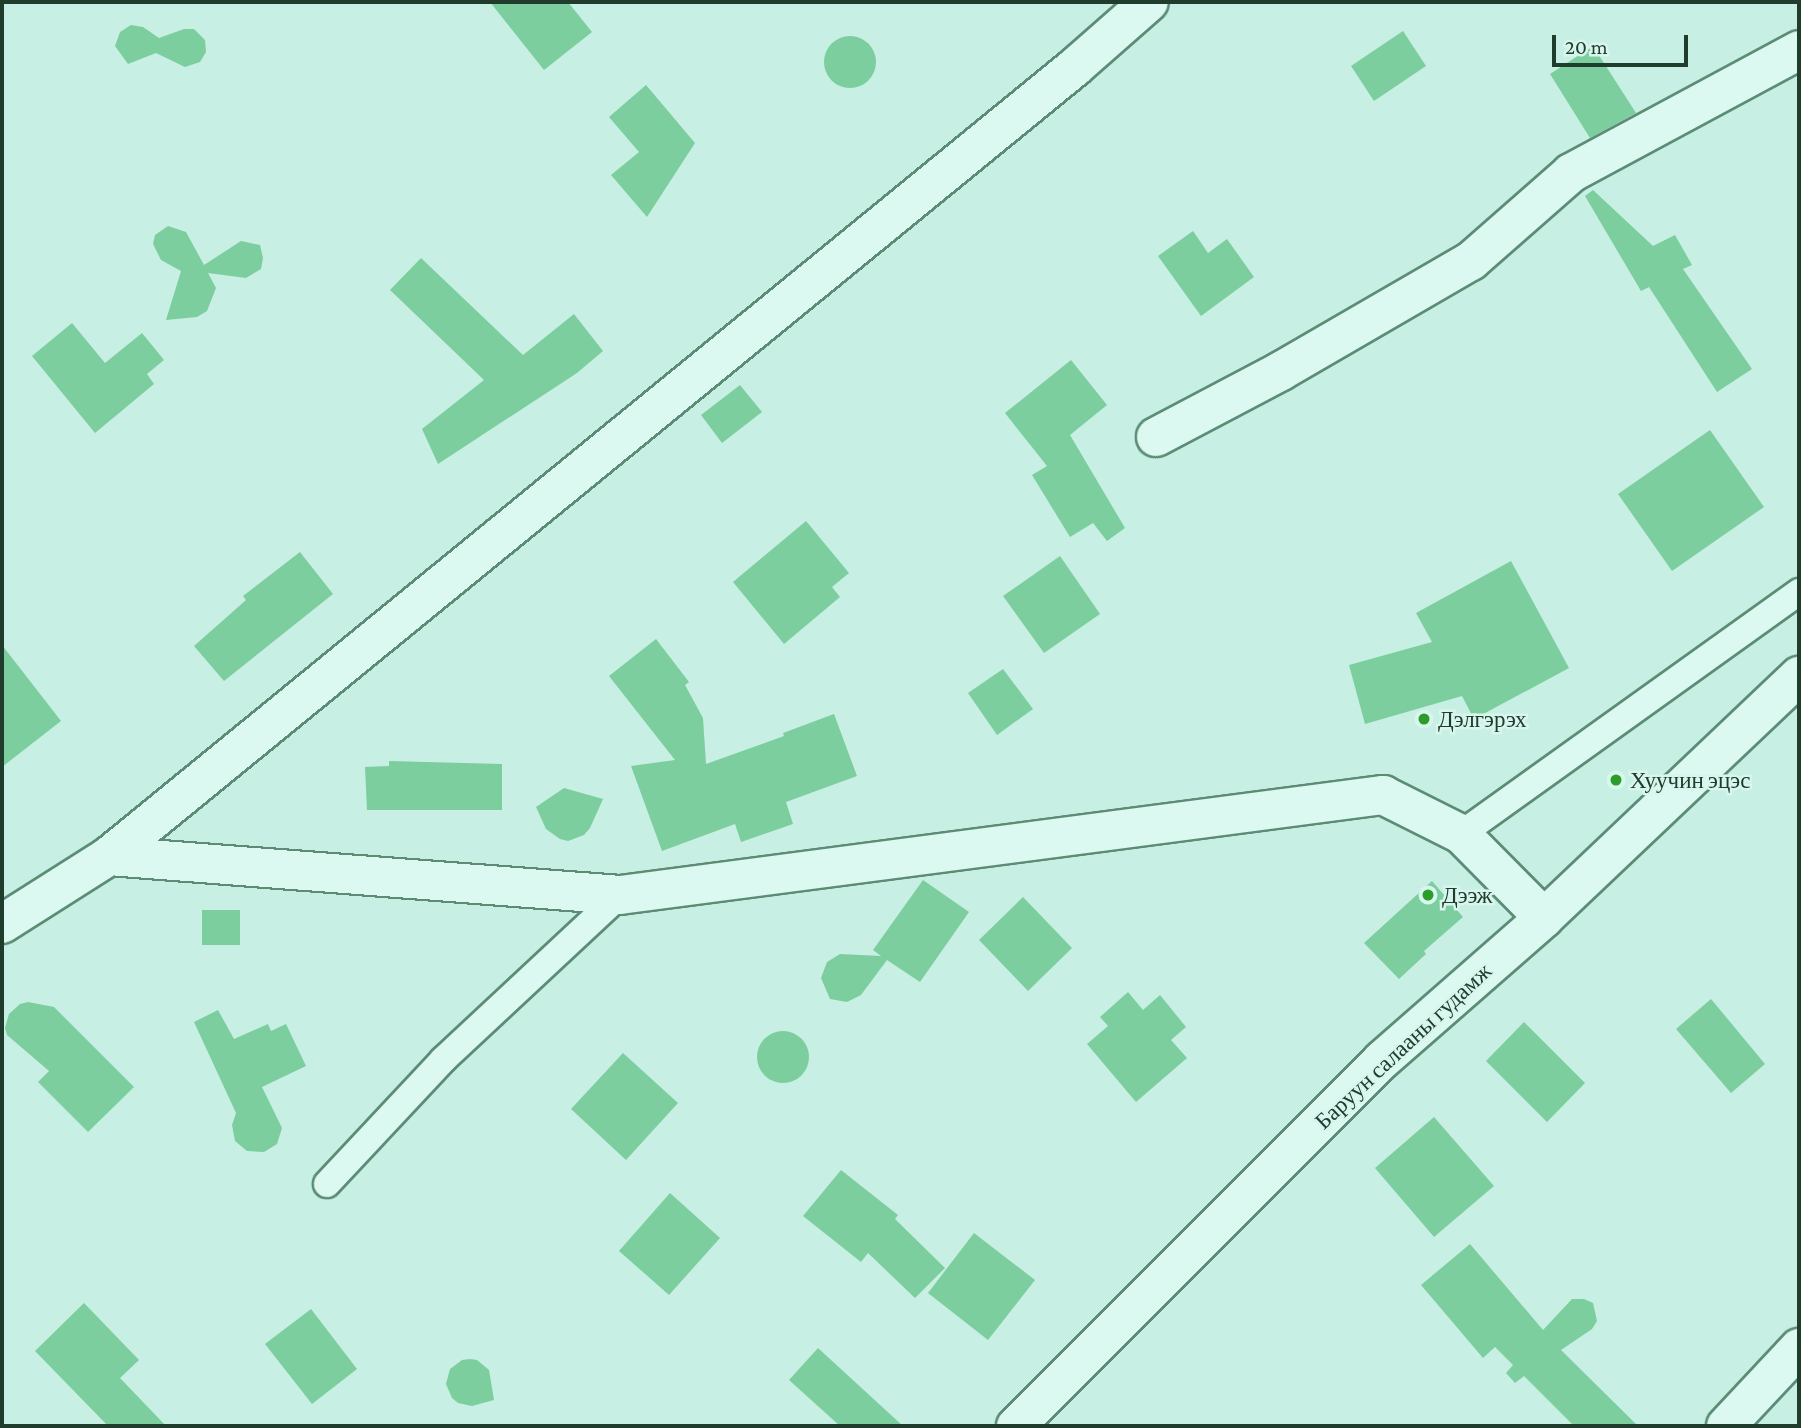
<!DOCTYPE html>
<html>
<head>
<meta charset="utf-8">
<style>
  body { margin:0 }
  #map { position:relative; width:1801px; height:1428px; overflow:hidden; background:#c7efe3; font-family:"Crimson Pro",serif }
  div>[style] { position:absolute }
  .building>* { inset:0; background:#7dce9e }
  .round { border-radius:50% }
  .roads { filter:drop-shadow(2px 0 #5c8c75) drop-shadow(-2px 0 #5c8c75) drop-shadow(0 2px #5c8c75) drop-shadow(0 -2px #5c8c75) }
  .service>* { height:26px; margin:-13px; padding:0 13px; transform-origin:13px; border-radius:13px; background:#dbf9f0 }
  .minor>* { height:38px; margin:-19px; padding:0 19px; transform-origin:19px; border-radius:19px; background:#dbf9f0 }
  .secondary>* { height:38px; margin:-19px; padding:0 19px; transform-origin:19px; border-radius:19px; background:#dbf9f0 }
  .dots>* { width:19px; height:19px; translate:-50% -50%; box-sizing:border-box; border:4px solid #d7f6ed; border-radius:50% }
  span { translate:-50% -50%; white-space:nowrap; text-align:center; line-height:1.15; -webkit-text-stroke:5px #d7f6ed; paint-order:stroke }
  .poi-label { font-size:23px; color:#203c2d }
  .left { translate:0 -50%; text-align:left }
  .street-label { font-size:23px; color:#203c2d }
  .frame { position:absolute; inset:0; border:4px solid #203c2d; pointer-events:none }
  .scale { position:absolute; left:1552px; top:35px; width:136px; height:32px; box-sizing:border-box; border:4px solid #203c2d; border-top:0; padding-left:9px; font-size:21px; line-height:24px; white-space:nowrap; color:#203c2d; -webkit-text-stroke:5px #d7f6ed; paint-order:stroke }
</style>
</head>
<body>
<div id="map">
  <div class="building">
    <i style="clip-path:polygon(490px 2px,568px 2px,592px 32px,544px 70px)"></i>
    <i style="clip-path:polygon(131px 25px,143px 27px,159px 38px,184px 29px,194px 29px,205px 40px,206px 52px,200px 62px,185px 67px,156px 53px,128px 64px,115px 46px,120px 32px)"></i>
    <i style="clip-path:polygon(1403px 31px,1426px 66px,1374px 101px,1351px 66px)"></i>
    <i class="round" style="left:824px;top:36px;width:52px;height:52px"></i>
    <i style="clip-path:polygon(1593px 46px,1636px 113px,1590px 138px,1550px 74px)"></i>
    <i style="clip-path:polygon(646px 85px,695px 143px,647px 217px,611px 175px,639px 152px,609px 117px)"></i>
    <i style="clip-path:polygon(1593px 190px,1653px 246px,1675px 235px,1692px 265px,1683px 269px,1752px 369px,1717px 392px,1649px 287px,1641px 291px,1585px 196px)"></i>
    <i style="clip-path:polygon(168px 226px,186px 232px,204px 265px,241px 241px,260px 245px,263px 258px,261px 269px,246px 278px,208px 273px,216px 288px,207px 311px,197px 317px,166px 320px,181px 271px,161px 260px,153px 244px,155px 235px)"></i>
    <i style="clip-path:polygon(1193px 231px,1208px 253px,1227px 239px,1254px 277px,1201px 316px,1158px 256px)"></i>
    <i style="clip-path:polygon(421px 258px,523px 355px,574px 314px,603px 351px,577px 373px,438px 464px,422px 429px,484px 380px,390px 290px)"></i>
    <i style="clip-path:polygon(72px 323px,105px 363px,142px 333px,164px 360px,147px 374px,154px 384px,95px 433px,32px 356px)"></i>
    <i style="clip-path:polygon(1071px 360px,1107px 405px,1070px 435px,1125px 528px,1107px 541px,1093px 523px,1070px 537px,1032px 475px,1047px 466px,1005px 413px)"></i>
    <i style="clip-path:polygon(740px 385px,762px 412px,722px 443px,701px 415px)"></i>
    <i style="clip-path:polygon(1710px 430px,1764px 507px,1672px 571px,1618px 494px)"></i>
    <i style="clip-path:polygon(806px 521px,849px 573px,832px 587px,840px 597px,784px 644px,733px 582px)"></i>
    <i style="clip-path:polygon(300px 552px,333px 594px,224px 681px,194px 646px,246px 600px,243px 596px)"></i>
    <i style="clip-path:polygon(1060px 556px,1100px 614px,1044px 653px,1003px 596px)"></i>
    <i style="clip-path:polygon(1511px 561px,1569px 668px,1474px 719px,1462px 696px,1365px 724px,1349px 665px,1432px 642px,1416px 613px)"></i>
    <i style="clip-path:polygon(656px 639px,689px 682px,685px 685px,703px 718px,706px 764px,784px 736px,783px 733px,834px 714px,857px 776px,786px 802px,793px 824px,741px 842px,735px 824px,662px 851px,631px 766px,675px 760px,609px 676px)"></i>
    <i style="clip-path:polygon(2px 645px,61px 721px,2px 767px)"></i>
    <i style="clip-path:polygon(1003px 669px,1033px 709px,997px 735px,968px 693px)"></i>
    <i style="clip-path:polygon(389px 761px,502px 764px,502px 810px,367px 810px,365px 767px,389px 766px)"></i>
    <i style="clip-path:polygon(564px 788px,603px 799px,590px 828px,584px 835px,568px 841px,560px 839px,546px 829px,536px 807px)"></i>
    <i style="clip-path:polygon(923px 880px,969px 912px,920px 982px,887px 960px,861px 995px,847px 1002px,830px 999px,821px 978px,827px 962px,840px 954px,881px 956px,873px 950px)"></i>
    <i style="clip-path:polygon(1432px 881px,1463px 917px,1424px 951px,1426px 954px,1399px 979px,1364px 943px)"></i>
    <i style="clip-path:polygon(1023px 897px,1072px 948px,1028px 991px,979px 940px)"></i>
    <i style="clip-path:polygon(202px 910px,240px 910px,240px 945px,202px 945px)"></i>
    <i style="clip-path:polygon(1128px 992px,1143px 1010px,1160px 995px,1186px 1027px,1171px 1040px,1187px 1058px,1136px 1102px,1087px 1044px,1108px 1026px,1100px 1017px)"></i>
    <i style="clip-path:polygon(1711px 999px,1765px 1064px,1731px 1093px,1676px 1029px)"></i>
    <i style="clip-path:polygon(28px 1002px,54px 1007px,134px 1087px,88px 1132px,38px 1082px,49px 1071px,7px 1035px,5px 1028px,9px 1014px,20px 1004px)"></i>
    <i style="clip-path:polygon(218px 1010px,234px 1039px,268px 1024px,271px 1031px,286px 1024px,306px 1066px,262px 1087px,282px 1128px,277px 1144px,264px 1152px,247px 1151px,235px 1141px,232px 1125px,236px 1113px,194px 1022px)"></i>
    <i style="clip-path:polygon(1524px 1022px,1585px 1083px,1547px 1122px,1486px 1061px)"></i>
    <i class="round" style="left:757px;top:1031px;width:52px;height:52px"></i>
    <i style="clip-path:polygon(623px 1053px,678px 1103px,626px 1160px,571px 1109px)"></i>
    <i style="clip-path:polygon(1434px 1117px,1494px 1186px,1434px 1237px,1375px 1168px)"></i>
    <i style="clip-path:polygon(841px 1170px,898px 1215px,895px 1219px,945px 1268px,915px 1298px,868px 1253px,861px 1262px,803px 1216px)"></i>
    <i style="clip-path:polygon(670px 1193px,720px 1238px,669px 1295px,619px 1251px)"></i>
    <i style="clip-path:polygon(974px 1233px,1035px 1280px,988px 1340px,928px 1293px)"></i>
    <i style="clip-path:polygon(1470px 1244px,1543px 1330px,1572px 1299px,1584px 1299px,1593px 1303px,1597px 1321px,1592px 1329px,1561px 1350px,1638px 1426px,1574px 1426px,1524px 1376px,1515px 1383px,1506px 1373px,1513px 1365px,1495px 1347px,1483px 1358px,1421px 1285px)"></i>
    <i style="clip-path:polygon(84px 1303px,139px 1360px,120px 1378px,166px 1426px,108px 1426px,35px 1351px)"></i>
    <i style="clip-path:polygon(311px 1309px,357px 1369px,312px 1404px,265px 1344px)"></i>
    <i style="clip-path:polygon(818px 1348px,903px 1426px,840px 1426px,789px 1380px)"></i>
    <i style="clip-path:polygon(470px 1359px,477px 1360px,489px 1370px,494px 1400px,472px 1406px,458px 1403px,452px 1398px,446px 1384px,450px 1369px,462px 1360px)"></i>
  </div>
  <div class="roads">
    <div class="service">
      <i style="left:1461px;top:834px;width:416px;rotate:-35.6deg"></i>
      <i style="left:327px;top:1184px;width:170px;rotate:-46.9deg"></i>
      <i style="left:443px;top:1060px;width:242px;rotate:-43deg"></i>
    </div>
    <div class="minor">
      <i style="left:1156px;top:437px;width:141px;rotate:-27.8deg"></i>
      <i style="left:1281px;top:371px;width:220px;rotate:-30.1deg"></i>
      <i style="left:1471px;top:261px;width:133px;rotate:-41.3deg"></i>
      <i style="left:1571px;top:173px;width:259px;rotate:-28.3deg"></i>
      <i style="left:109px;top:856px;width:1247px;rotate:-39.24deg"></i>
      <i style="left:1075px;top:67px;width:98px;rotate:-41.3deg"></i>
      <i style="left:2px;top:924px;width:127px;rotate:-32.4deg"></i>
      <i style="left:109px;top:856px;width:512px;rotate:4.36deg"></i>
      <i style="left:620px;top:895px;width:770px;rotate:-7.47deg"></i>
      <i style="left:1383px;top:795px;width:87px;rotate:26.6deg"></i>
      <i style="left:1461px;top:834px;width:118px;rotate:45.3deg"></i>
      <i style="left:1726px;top:1426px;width:107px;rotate:-46.9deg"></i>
    </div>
    <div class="secondary">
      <i style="left:1016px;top:1426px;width:518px;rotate:-45deg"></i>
      <i style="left:1382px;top:1060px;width:215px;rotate:-41.2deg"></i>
      <i style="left:1544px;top:918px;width:352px;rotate:-43.5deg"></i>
    </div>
  </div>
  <div class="dots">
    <i style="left:1424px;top:719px;background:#2d9c2b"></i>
    <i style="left:1616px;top:780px;background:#2d9c2b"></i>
    <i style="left:1428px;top:895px;background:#2d9c2b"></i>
  </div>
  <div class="poi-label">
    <span class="left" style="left:1438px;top:719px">Дэлгэрэх</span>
    <span class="left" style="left:1630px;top:780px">Хуучин эцэс</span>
    <span class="left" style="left:1442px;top:895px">Дээж</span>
  </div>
  <div class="street-label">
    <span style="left:1403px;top:1046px;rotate:-43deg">Баруун салааны гудамж</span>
  </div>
  <div class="frame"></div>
  <div class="scale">20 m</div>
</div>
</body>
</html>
